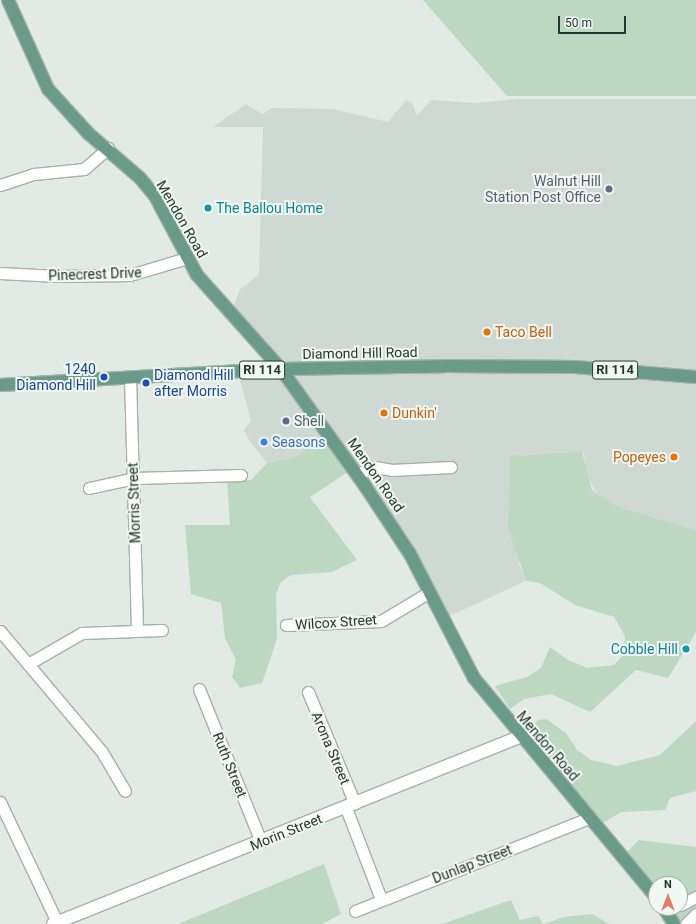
<!DOCTYPE html>
<html>
<head>
<meta charset="utf-8">
<style>
  body { margin:0 }
  #map { position:relative; width:696px; height:924px; overflow:hidden; background:#e1eae5; font-family:Roboto,sans-serif }
  div>[style] { position:absolute }
  .built>* { inset:0; background:#cfd9d4 }
  .green>* { inset:0; background:#bcd8c1 }
  .roads { filter:drop-shadow(1px 0 #a4b1ab) drop-shadow(-1px 0 #a4b1ab) drop-shadow(0 1px #a4b1ab) drop-shadow(0 -1px #a4b1ab) }
  .minor>* { height:11px; margin:-5.5px; padding:0 5.5px; transform-origin:5.5px; border-radius:5.5px; background:#fff }
  .tertiary>* { height:12px; margin:-6px; padding:0 6px; transform-origin:6px; border-radius:6px; background:#fff }
  .primary>* { height:12px; margin:-6px; padding:0 6px; transform-origin:6px; border-radius:6px; background:#6a9a8a }
  .dots>* { width:11px; height:11px; translate:-50% -50%; box-sizing:border-box; border:2px solid #f1f7f3; border-radius:50% }
  span { translate:-50% -50%; white-space:nowrap; text-align:center; line-height:1.15; -webkit-text-stroke:4px #f1f7f3; paint-order:stroke }
  .shield-label span { padding:1px 3px; background:#f1f7f3; border:1px solid; border-radius:3px; -webkit-text-stroke-width:0 }
  .shield-label { font-size:13px; color:#233831; font-weight:700 }
  .service-label { font-size:14px; color:#4e5e75 }
  .right { translate:-100% -50%; text-align:right }
  .left { translate:0 -50%; text-align:left }
  .culture-label { font-size:14px; color:#0d838f }
  .street-label { font-size:14px; color:#233831 }
  .food-label { font-size:14px; color:#c56008 }
  .transit-label { font-size:14px; color:#164399 }
  .shop-label { font-size:14px; color:#366cbe }
  .north { position:absolute; left:648px; top:876px; width:40px; height:40px; box-sizing:border-box; background:#f1f7f3; border:1px solid #9faba5; border-radius:50%; rotate:0deg; font-size:11px; font-weight:700; line-height:16px; text-align:center; color:#233831 }
  .north::after { content:''; display:block; margin:auto; width:14px; height:18px; background:#e17c67; clip-path:polygon(50% 0,100% 100%,50% 72%,0 100%) }
  .scale { position:absolute; left:558px; top:16px; width:68px; height:18px; box-sizing:border-box; border:2px solid #233831; border-top:0; padding-left:5px; font-size:12px; line-height:14px; white-space:nowrap; color:#233831; -webkit-text-stroke:3px #f1f7f3; paint-order:stroke }
</style>
</head>
<body>
<div id="map">
  <div class="built">
    <i style="clip-path:polygon(517px 99px,696px 99px,696px 530px,619px 507px,597px 494px,586px 473px,584px 453px,521px 455px,519px 564px,526px 581px,443px 619px,351px 468px,311px 448px,294px 457px,267px 463px,247px 437px,244px 430px,251px 421px,238px 373px,277px 371px,231px 312px,240px 289px,259px 275px,263px 127px,213px 127px,246px 104px,263px 114px,272px 108px,333px 109px,388px 122px,406px 100px,412px 103px,417px 115px,431px 100px,475px 103px)"></i>
  </div>
  <div class="green">
    <i style="clip-path:polygon(423px 0,696px 0,696px 96px,507px 96px)"></i>
    <i style="clip-path:polygon(328px 437px,349px 471px,310px 497px,357px 560px,332px 572px,291px 575px,281px 582px,276px 594px,277px 639px,262px 683px,240px 688px,232px 677px,236px 660px,225px 638px,221px 603px,191px 594px,185px 525px,230px 525px,227px 480px,251px 480px,267px 463px,294px 457px)"></i>
    <i style="clip-path:polygon(582px 452px,592px 490px,597px 494px,619px 507px,696px 530px,696px 632px,668px 678px,636px 670px,590px 712px,551px 694px,524px 699px,510px 709px,495px 686px,527px 677px,541px 668px,550px 647px,568px 660px,587px 668px,614px 665px,624px 654px,625px 636px,614px 617px,575px 605px,540px 583px,526px 581px,508px 528px,510px 456px)"></i>
    <i style="clip-path:polygon(546px 719px,566px 733px,577px 750px,591px 760px,617px 766px,660px 755px,696px 721px,696px 791px,670px 798px,665px 810px,621px 812px,598px 826px,521px 737px,538px 720px)"></i>
    <i style="clip-path:polygon(639px 840px,696px 847px,696px 924px,671px 924px,661px 908px,680px 908px,680px 884px,656px 884px,656px 900px,623px 856px)"></i>
    <i style="clip-path:polygon(324px 864px,341px 914px,322px 924px,178px 924px)"></i>
    <i style="clip-path:polygon(511px 900px,520px 920px,538px 916px,543px 924px,442px 924px)"></i>
    <i style="clip-path:polygon(592px 914px,609px 924px,544px 924px,564px 917px)"></i>
  </div>
  <div class="roads">
    <div class="minor">
      <i style="left:0;top:185px;width:36px;rotate:-18deg"></i>
      <i style="left:34px;top:174px;width:50px;rotate:-5.7deg"></i>
      <i style="left:84px;top:169px;width:32px;rotate:-41deg"></i>
      <i style="left:0;top:273px;width:58px;rotate:3deg"></i>
      <i style="left:58px;top:276px;width:72px;rotate:-0.8deg"></i>
      <i style="left:130px;top:275px;width:59px;rotate:-16.6deg"></i>
      <i style="left:130px;top:377px;width:253px;rotate:88.4deg"></i>
      <i style="left:357px;top:474px;width:19px;rotate:-21deg"></i>
      <i style="left:375px;top:467px;width:17px;rotate:10deg"></i>
      <i style="left:392px;top:470px;width:59px;rotate:-2.9deg"></i>
      <i style="left:89px;top:488px;width:46px;rotate:-12.5deg"></i>
      <i style="left:134px;top:478px;width:107px;rotate:-1.6deg"></i>
      <i style="left:286px;top:625px;width:95px;rotate:-2.4deg"></i>
      <i style="left:381px;top:621px;width:55px;rotate:-30.8deg"></i>
      <i style="left:0;top:631px;width:43px;rotate:49.7deg"></i>
      <i style="left:28px;top:664px;width:62px;rotate:-29.9deg"></i>
      <i style="left:82px;top:633px;width:80px;rotate:-2.1deg"></i>
      <i style="left:28px;top:664px;width:115px;rotate:49.9deg"></i>
      <i style="left:102px;top:752px;width:45px;rotate:59.5deg"></i>
      <i style="left:199px;top:689px;width:165px;rotate:67.9deg"></i>
      <i style="left:308px;top:692px;width:121px;rotate:67.2deg"></i>
      <i style="left:0;top:802px;width:133px;rotate:64.6deg"></i>
      <i style="left:346px;top:808px;width:97px;rotate:69deg"></i>
      <i style="left:680px;top:905px;width:18px;rotate:-27deg"></i>
      <i style="left:355px;top:911px;width:252px;rotate:-21.7deg"></i>
      <i style="left:686px;top:924px;width:14px;rotate:-45deg"></i>
    </div>
    <div class="tertiary">
      <i style="left:53px;top:924px;width:502px;rotate:-21.86deg"></i>
    </div>
    <div class="primary">
      <i style="left:8px;top:0;width:98px;rotate:65.8deg"></i>
      <i style="left:48px;top:89px;width:61px;rotate:47.7deg"></i>
      <i style="left:89px;top:134px;width:67px;rotate:40.8deg"></i>
      <i style="left:140px;top:178px;width:23px;rotate:50deg"></i>
      <i style="left:155px;top:196px;width:89px;rotate:62deg"></i>
      <i style="left:197px;top:275px;width:126px;rotate:48.2deg"></i>
      <i style="left:281px;top:369px;width:144px;rotate:54.3deg"></i>
      <i style="left:365px;top:486px;width:82px;rotate:56.5deg"></i>
      <i style="left:410px;top:554px;width:140px;rotate:62.7deg"></i>
      <i style="left:474px;top:678px;width:285px;rotate:50.3deg"></i>
      <i style="left:0;top:385px;width:281px;rotate:-3.3deg"></i>
      <i style="left:281px;top:369px;width:164px;rotate:-1deg"></i>
      <i style="left:445px;top:366px;width:130px;rotate:0.4deg"></i>
      <i style="left:575px;top:367px;width:121px;rotate:4.7deg"></i>
      <i style="left:664px;top:908px;width:19px;rotate:58deg"></i>
    </div>
  </div>
  <div class="dots">
    <i style="left:609px;top:189px;background:#5c6f8a"></i>
    <i style="left:208px;top:208px;background:#0f9aa8"></i>
    <i style="left:487px;top:332px;background:#e8710a"></i>
    <i style="left:104px;top:377px;background:#1a4fb4"></i>
    <i style="left:146px;top:383px;background:#1a4fb4"></i>
    <i style="left:384px;top:413px;background:#e8710a"></i>
    <i style="left:286px;top:421px;background:#5c6f8a"></i>
    <i style="left:264px;top:442px;background:#3f7fe0"></i>
    <i style="left:674px;top:457px;background:#e8710a"></i>
    <i style="left:686px;top:649px;background:#0f9aa8"></i>
  </div>
  <div class="shield-label">
    <span style="left:262px;top:370px">RI 114</span>
    <span style="left:615px;top:370px">RI 114</span>
  </div>
  <div class="service-label">
    <span class="right" style="left:601px;top:189px">Walnut Hill<br>Station Post Office</span>
    <span class="left" style="left:294px;top:421px">Shell</span>
  </div>
  <div class="culture-label">
    <span class="left" style="left:216px;top:208px">The Ballou Home</span>
    <span class="right" style="left:678px;top:649px">Cobble Hill</span>
  </div>
  <div class="street-label">
    <span style="left:182px;top:219px;rotate:60deg">Mendon Road</span>
    <span style="left:95px;top:274px;rotate:-2deg">Pinecrest Drive</span>
    <span style="left:360px;top:353px;rotate:-1deg">Diamond Hill Road</span>
    <span style="left:376px;top:475px;rotate:55deg">Mendon Road</span>
    <span style="left:134px;top:503px;rotate:-92deg">Morris Street</span>
    <span style="left:336px;top:622px;rotate:-4deg">Wilcox Street</span>
    <span style="left:548px;top:746px;rotate:49deg">Mendon Road</span>
    <span style="left:331px;top:748px;rotate:67deg">Arona Street</span>
    <span style="left:230px;top:765px;rotate:68deg">Ruth Street</span>
    <span style="left:286px;top:832px;rotate:-22deg">Morin Street</span>
    <span style="left:472px;top:864px;rotate:-21deg">Dunlap Street</span>
  </div>
  <div class="food-label">
    <span class="left" style="left:495px;top:332px">Taco Bell</span>
    <span class="left" style="left:392px;top:413px">Dunkin'</span>
    <span class="right" style="left:666px;top:457px">Popeyes</span>
  </div>
  <div class="transit-label">
    <span class="right" style="left:96px;top:377px">1240<br>Diamond Hill</span>
    <span class="left" style="left:154px;top:383px">Diamond Hill<br>after Morris</span>
  </div>
  <div class="shop-label">
    <span class="left" style="left:272px;top:442px">Seasons</span>
  </div>
  <div class="north">N</div>
  <div class="scale">50 m</div>
</div>
</body>
</html>
